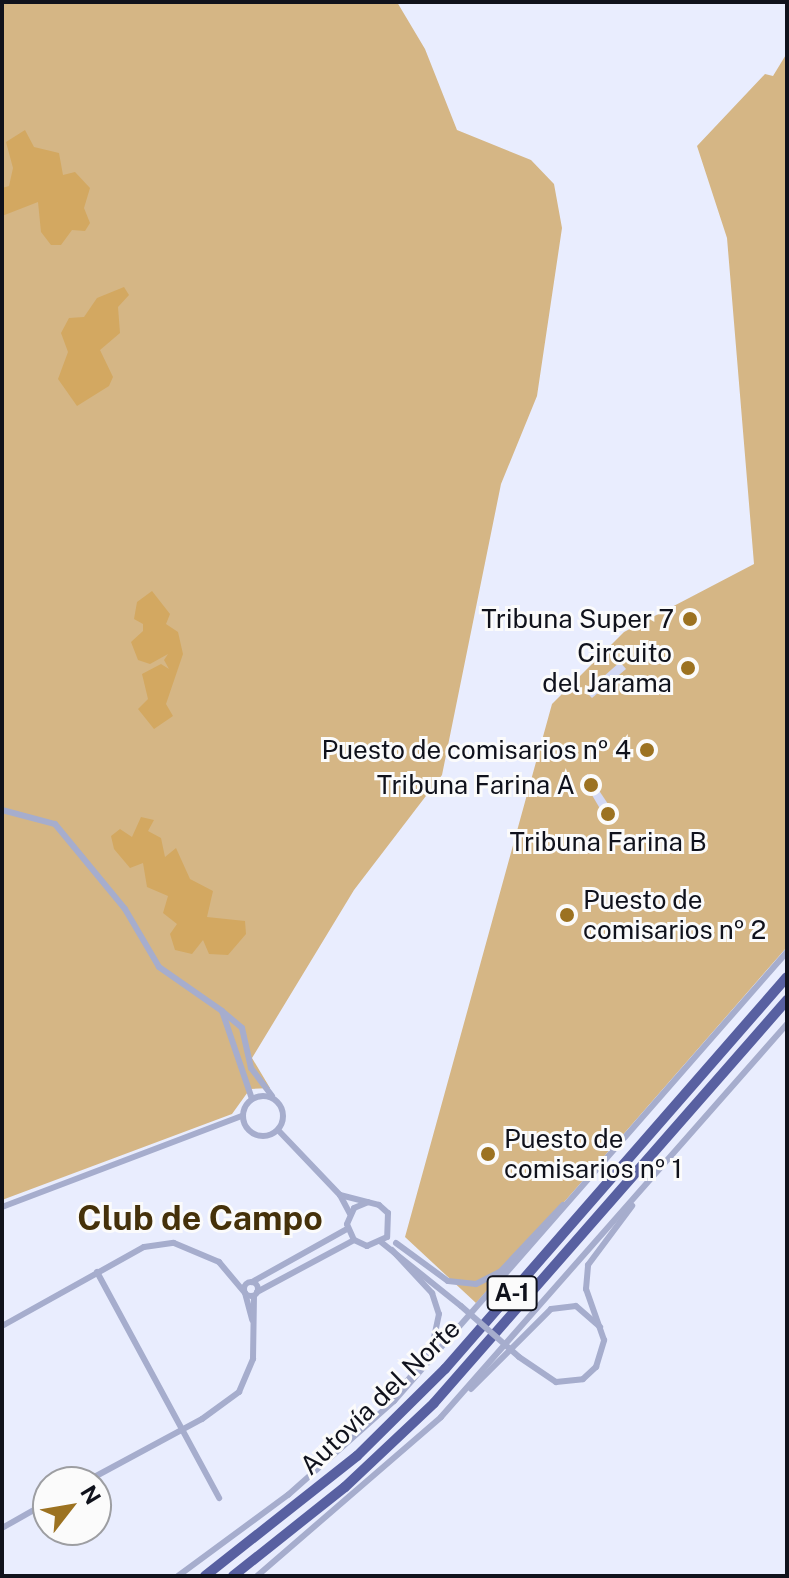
<!DOCTYPE html>
<html>
<head>
<meta charset="utf-8">
<style>
  body { margin:0 }
  #map { position:relative; width:789px; height:1578px; overflow:hidden; background:#e9edfe; font-family:"Public Sans",sans-serif }
  div>[style] { position:absolute }
  .green>* { inset:0; background:#d5b685 }
  .water>* { inset:0; background:#d3a861 }
  .building>* { inset:0; background:#d2d8f4 }
  .minor>* { height:6px; margin:-3px; padding:0 3px; transform-origin:3px; border-radius:3px; background:#a6adcd }
  .minor>.ring { margin:-3px; padding:0; box-sizing:content-box; background:none; border:6px solid #a6adcd; border-radius:50% }
  .highway>* { height:10px; margin:-5px; padding:0 5px; transform-origin:5px; border-radius:5px; background:#5860a1 }
  .minor-bridge>* { height:6px; margin:-3px; padding:0 3px; transform-origin:3px; border-radius:3px; background:#a6adcd }
  .dots>* { width:22px; height:22px; translate:-50% -50%; box-sizing:border-box; border:4px solid #fbfbfb; border-radius:50% }
  span { translate:-50% -50%; white-space:nowrap; text-align:center; line-height:1.15; -webkit-text-stroke:6px #fbfbfb; paint-order:stroke }
  .shield-label span { padding:2px 6px; background:#fbfbfb; border:2px solid; border-radius:6px; -webkit-text-stroke-width:0 }
  .shield-label { font-size:24px; color:#10121c; font-weight:700 }
  .poi-label { font-size:26px; color:#10121c }
  .right { translate:-100% -50%; text-align:right }
  .left { translate:0 -50%; text-align:left }
  .street-label { font-size:26px; color:#10121c }
  .district-label { font-size:34px; color:#45310a; font-weight:700 }
  .frame { position:absolute; inset:0; border:4px solid #10121c; pointer-events:none }
  .north { position:absolute; left:32px; top:1466px; width:80px; height:80px; box-sizing:border-box; background:#fbfbfb; border:2px solid #9d9ea2; border-radius:50%; rotate:59deg; font-size:22px; font-weight:700; line-height:32px; text-align:center; color:#10121c }
  .north::after { content:''; display:block; margin:auto; width:28px; height:36px; background:#9c7221; clip-path:polygon(50% 0,100% 100%,50% 72%,0 100%) }
</style>
</head>
<body>
<div id="map">
  <div class="green">
    <i style="clip-path:polygon(2px 2px,397px 2px,425px 49px,457px 130px,531px 160px,554px 184px,562px 228px,537px 396px,501px 484px,442px 775px,354px 890px,252px 1058px,270px 1088px,250px 1089px,232px 1114px,2px 1200px)"></i>
    <i style="clip-path:polygon(787px 53px,787px 947px,476px 1303px,405px 1237px,552px 704px,624px 632px,754px 564px,727px 238px,697px 146px,765px 74px,773px 76px)"></i>
  </div>
  <div class="water">
    <i style="clip-path:polygon(25px 130px,34px 147px,59px 153px,63px 175px,75px 172px,90px 188px,84px 208px,90px 223px,85px 231px,72px 230px,61px 245px,51px 245px,41px 232px,38px 202px,2px 216px,2px 188px,9px 186px,13px 168px,6px 142px)"></i>
    <i style="clip-path:polygon(124px 287px,129px 295px,118px 307px,120px 333px,100px 350px,113px 377px,109px 386px,77px 406px,58px 379px,68px 352px,61px 333px,69px 318px,84px 317px,97px 298px)"></i>
    <i style="clip-path:polygon(152px 591px,170px 614px,166px 624px,178px 632px,183px 654px,166px 704px,173px 716px,154px 729px,138px 709px,148px 699px,142px 674px,161px 664px,169px 669px,164px 660px,168px 654px,150px 664px,138px 660px,131px 642px,143px 631px,143px 624px,134px 619px,137px 602px)"></i>
    <i style="clip-path:polygon(141px 817px,154px 820px,148px 831px,161px 838px,165px 857px,176px 848px,190px 879px,213px 891px,207px 917px,245px 921px,246px 934px,228px 955px,209px 954px,203px 940px,192px 954px,175px 950px,170px 934px,177px 924px,163px 913px,168px 896px,147px 887px,143px 863px,130px 868px,114px 849px,111px 836px,120px 829px,132px 837px)"></i>
  </div>
  <div class="building">
    <i style="clip-path:polygon(620px 662px,626px 669px,592px 698px,586px 692px)"></i>
    <i style="clip-path:polygon(588px 774px,618px 819px,609px 824px,582px 778px)"></i>
  </div>
  <div class="minor">
    <i style="left:2px;top:810px;width:55px;rotate:14.8deg"></i>
    <i style="left:55px;top:824px;width:110px;rotate:50.5deg"></i>
    <i style="left:125px;top:909px;width:67px;rotate:59.6deg"></i>
    <i style="left:159px;top:967px;width:77px;rotate:34.9deg"></i>
    <i class="ring" style="left:243px;top:1096px;width:34px;height:34px"></i>
    <i style="left:252px;top:1099px;width:93px;rotate:-108.8deg"></i>
    <i style="left:222px;top:1011px;width:26px;rotate:40deg"></i>
    <i style="left:242px;top:1028px;width:41px;rotate:77.3deg"></i>
    <i style="left:251px;top:1068px;width:35px;rotate:53deg"></i>
    <i style="left:278px;top:1130px;width:90px;rotate:46.4deg"></i>
    <i style="left:340px;top:1195px;width:21px;rotate:62deg"></i>
    <i style="left:340px;top:1195px;width:40px;rotate:14.4deg"></i>
    <i style="left:379px;top:1205px;width:12px;rotate:42deg"></i>
    <i style="left:388px;top:1213px;width:24px;rotate:92deg"></i>
    <i style="left:387px;top:1237px;width:22px;rotate:156deg"></i>
    <i style="left:367px;top:1246px;width:14px;rotate:-155deg"></i>
    <i style="left:354px;top:1240px;width:17px;rotate:-114deg"></i>
    <i style="left:347px;top:1224px;width:17px;rotate:-66deg"></i>
    <i style="left:354px;top:1208px;width:15px;rotate:-23deg"></i>
    <i style="left:2px;top:1207px;width:257px;rotate:-20.8deg"></i>
    <i style="left:381px;top:1242px;width:102px;rotate:38.7deg"></i>
    <i style="left:396px;top:1243px;width:64px;rotate:36.2deg"></i>
    <i style="left:448px;top:1281px;width:28px;rotate:6deg"></i>
    <i style="left:476px;top:1284px;width:27px;rotate:-27deg"></i>
    <i style="left:500px;top:1272px;width:92px;rotate:-46.8deg"></i>
    <i style="left:392px;top:1250px;width:59px;rotate:47.1deg"></i>
    <i style="left:432px;top:1293px;width:22px;rotate:72deg"></i>
    <i style="left:439px;top:1314px;width:39px;rotate:102deg"></i>
    <i style="left:431px;top:1352px;width:44px;rotate:129.5deg"></i>
    <i style="left:97px;top:1272px;width:257px;rotate:61.6deg"></i>
    <i class="ring" style="left:244px;top:1282px;width:8px;height:8px"></i>
    <i style="left:252px;top:1282px;width:109px;rotate:-29.2deg"></i>
    <i style="left:257px;top:1292px;width:110px;rotate:-28.2deg"></i>
    <i style="left:2px;top:1326px;width:162px;rotate:-29.1deg"></i>
    <i style="left:144px;top:1247px;width:30px;rotate:-8deg"></i>
    <i style="left:174px;top:1243px;width:49px;rotate:22.9deg"></i>
    <i style="left:219px;top:1262px;width:40px;rotate:50deg"></i>
    <i style="left:245px;top:1293px;width:28px;rotate:75deg"></i>
    <i style="left:519px;top:1357px;width:45px;rotate:34deg"></i>
    <i style="left:556px;top:1382px;width:27px;rotate:-6deg"></i>
    <i style="left:583px;top:1379px;width:18px;rotate:-43deg"></i>
    <i style="left:596px;top:1367px;width:28px;rotate:-73deg"></i>
    <i style="left:604px;top:1340px;width:54px;rotate:-109.4deg"></i>
    <i style="left:586px;top:1289px;width:24px;rotate:-85deg"></i>
    <i style="left:588px;top:1265px;width:74px;rotate:-53.3deg"></i>
    <i style="left:471px;top:1389px;width:113px;rotate:-45deg"></i>
    <i style="left:551px;top:1309px;width:25px;rotate:-7deg"></i>
    <i style="left:576px;top:1306px;width:32px;rotate:41deg"></i>
    <i style="left:85px;top:1482px;width:133px;rotate:-28.3deg"></i>
    <i style="left:202px;top:1419px;width:46px;rotate:-36.1deg"></i>
    <i style="left:239px;top:1392px;width:36px;rotate:-67deg"></i>
    <i style="left:253px;top:1359px;width:63px;rotate:-89.1deg"></i>
    <i style="left:2px;top:1528px;width:53px;rotate:-29.5deg"></i>
    <i style="left:178px;top:1576px;width:137px;rotate:-36.4deg"></i>
    <i style="left:288px;top:1495px;width:142px;rotate:-41.6deg"></i>
    <i style="left:394px;top:1401px;width:597px;rotate:-48.81deg"></i>
    <i style="left:257px;top:1576px;width:243px;rotate:-40.8deg"></i>
    <i style="left:441px;top:1417px;width:524px;rotate:-48.64deg"></i>
  </div>
  <div class="highway">
    <i style="left:205px;top:1576px;width:194px;rotate:-38.3deg"></i>
    <i style="left:357px;top:1456px;width:124px;rotate:-44.7deg"></i>
    <i style="left:445px;top:1369px;width:520px;rotate:-48.9deg"></i>
    <i style="left:233px;top:1576px;width:143px;rotate:-38.5deg"></i>
    <i style="left:345px;top:1487px;width:122px;rotate:-43.3deg"></i>
    <i style="left:434px;top:1403px;width:536px;rotate:-48.78deg"></i>
  </div>
  <div class="minor-bridge">
    <i style="left:461px;top:1306px;width:77px;rotate:41.3deg"></i>
  </div>
  <div class="dots">
    <i style="left:690px;top:619px;background:#9c7221"></i>
    <i style="left:688px;top:668px;background:#9c7221"></i>
    <i style="left:647px;top:750px;background:#9c7221"></i>
    <i style="left:591px;top:785px;background:#9c7221"></i>
    <i style="left:608px;top:814px;background:#9c7221"></i>
    <i style="left:567px;top:915px;background:#9c7221"></i>
    <i style="left:488px;top:1154px;background:#9c7221"></i>
  </div>
  <div class="shield-label">
    <span style="left:512px;top:1293px">A-1</span>
  </div>
  <div class="poi-label">
    <span class="right" style="left:674px;top:619px">Tribuna Super 7</span>
    <span class="right" style="left:672px;top:668px">Circuito<br>del Jarama</span>
    <span class="right" style="left:631px;top:750px">Puesto de comisarios nº 4</span>
    <span class="right" style="left:575px;top:785px">Tribuna Farina A</span>
    <span style="left:608px;top:842px">Tribuna Farina B</span>
    <span class="left" style="left:583px;top:915px">Puesto de<br>comisarios nº 2</span>
    <span class="left" style="left:504px;top:1154px">Puesto de<br>comisarios nº 1</span>
  </div>
  <div class="street-label">
    <span style="left:380px;top:1397px;rotate:-44deg">Autovía del Norte</span>
  </div>
  <div class="district-label">
    <span style="left:200px;top:1219px">Club de Campo</span>
  </div>
  <div class="frame"></div>
  <div class="north">N</div>
</div>
</body>
</html>
